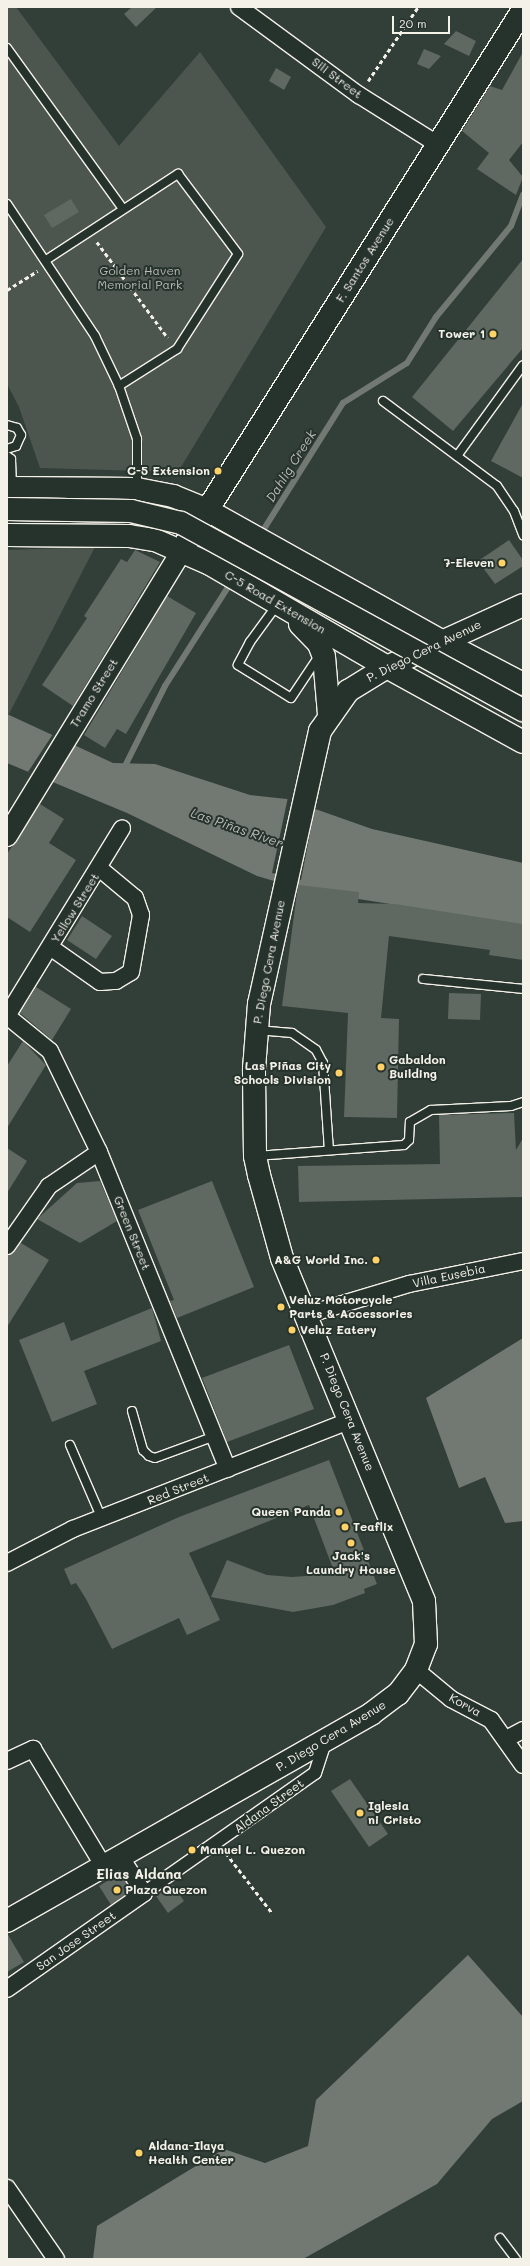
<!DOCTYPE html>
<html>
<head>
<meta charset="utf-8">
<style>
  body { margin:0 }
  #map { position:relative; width:530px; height:2266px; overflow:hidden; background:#323e38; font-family:Mali,sans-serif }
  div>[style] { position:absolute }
  .green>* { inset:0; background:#4c564f }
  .water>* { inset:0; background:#727972 }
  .pier>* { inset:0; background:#323e38 }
  .stream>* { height:6px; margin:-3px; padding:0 3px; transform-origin:3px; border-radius:3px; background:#727972 }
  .building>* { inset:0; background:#5f6861 }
  .path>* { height:2.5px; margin-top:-1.25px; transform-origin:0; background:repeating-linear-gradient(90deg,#f4f1e8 0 4px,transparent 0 7px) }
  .roads { filter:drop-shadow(1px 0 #f4f1e8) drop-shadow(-1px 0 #f4f1e8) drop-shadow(0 1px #f4f1e8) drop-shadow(0 -1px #f4f1e8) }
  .service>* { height:8px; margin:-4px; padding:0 4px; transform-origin:4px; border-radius:4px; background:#26332d }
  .pedestrian>* { height:12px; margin:-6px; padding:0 6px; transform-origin:6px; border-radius:6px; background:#26332d }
  .minor>* { height:16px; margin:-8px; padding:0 8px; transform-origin:8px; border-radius:8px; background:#26332d }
  .tertiary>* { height:20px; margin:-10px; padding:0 10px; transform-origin:10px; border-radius:10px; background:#26332d }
  .secondary>* { height:22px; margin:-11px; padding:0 11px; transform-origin:11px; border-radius:11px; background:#26332d }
  .primary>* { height:22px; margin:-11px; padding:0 11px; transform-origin:11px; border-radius:11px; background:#26332d }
  .bridges { filter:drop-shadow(1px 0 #f4f1e8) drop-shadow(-1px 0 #f4f1e8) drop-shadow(0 1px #f4f1e8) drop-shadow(0 -1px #f4f1e8) }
  .secondary-bridge>* { height:22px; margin:-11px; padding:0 11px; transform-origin:11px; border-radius:11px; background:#26332d }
  .dots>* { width:11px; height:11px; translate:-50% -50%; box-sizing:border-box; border:2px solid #26332d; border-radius:50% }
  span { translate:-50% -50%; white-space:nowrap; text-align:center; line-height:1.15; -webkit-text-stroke:4px #26332d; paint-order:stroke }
  .street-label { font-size:12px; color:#f4f1e8 }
  .park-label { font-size:12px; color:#b9bbb2 }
  .poi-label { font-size:12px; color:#f4f1e8; font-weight:700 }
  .right { translate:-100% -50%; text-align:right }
  .left { translate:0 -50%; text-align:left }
  .water-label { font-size:13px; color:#babbb3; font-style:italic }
  .quarter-label { font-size:14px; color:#f4f1e8; font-weight:700 }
  .frame { position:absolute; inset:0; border:8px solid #f4f1e8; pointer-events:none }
  .scale { position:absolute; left:392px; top:16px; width:58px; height:18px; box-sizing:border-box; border:2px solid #f4f1e8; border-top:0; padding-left:5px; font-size:12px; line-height:14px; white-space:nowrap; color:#f4f1e8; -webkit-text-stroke:3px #26332d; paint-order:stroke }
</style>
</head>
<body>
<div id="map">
  <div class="green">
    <i style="clip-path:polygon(7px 7px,16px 7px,119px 146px,200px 52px,326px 227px,178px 472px,40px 468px,19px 407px,7px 384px)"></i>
    <i style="clip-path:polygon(95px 547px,9px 714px,7px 714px,7px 550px)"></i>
  </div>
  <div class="water">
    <i style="clip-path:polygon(7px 714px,113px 763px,155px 764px,250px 795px,287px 799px,372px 829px,523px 863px,523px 925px,308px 891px,257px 876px,127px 813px,7px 763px)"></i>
    <i style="clip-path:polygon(523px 1338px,523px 1521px,505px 1523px,485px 1477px,459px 1488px,426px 1398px)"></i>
    <i style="clip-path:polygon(468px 1955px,523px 2017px,523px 2101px,492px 2119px,437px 2184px,303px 2259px,93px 2259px,97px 2226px,224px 2149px,265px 2163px,308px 2146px,316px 2100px)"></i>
  </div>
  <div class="pier">
    <i style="clip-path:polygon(55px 731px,75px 741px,37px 775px,28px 772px)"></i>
    <i style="clip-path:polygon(288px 797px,315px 807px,301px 880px,272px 873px)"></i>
  </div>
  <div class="stream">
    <i style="left:247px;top:556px;width:181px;rotate:-57.9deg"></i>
    <i style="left:343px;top:403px;width:75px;rotate:-32deg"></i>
    <i style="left:407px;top:363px;width:54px;rotate:-57.8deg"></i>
    <i style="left:436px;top:317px;width:118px;rotate:-50.5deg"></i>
    <i style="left:511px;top:226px;width:34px;rotate:-69deg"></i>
    <i style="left:123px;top:770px;width:94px;rotate:-63.4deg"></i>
    <i style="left:165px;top:686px;width:125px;rotate:-57.5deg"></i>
  </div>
  <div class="building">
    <i style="clip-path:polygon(132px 7px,157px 7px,136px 27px,124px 14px)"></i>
    <i style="clip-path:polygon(456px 31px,476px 41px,469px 56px,444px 44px)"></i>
    <i style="clip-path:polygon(424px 49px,441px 56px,429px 69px,417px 64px)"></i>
    <i style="clip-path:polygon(523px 52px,523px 142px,509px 160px,523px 177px,516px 195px,477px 169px,489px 153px,462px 131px,490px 86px,502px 90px)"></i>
    <i style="clip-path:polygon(276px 68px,291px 77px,284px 90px,269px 81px)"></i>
    <i style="clip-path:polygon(71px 199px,79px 212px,52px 228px,44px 215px)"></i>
    <i style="clip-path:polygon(523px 259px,523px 348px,453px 431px,412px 397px)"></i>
    <i style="clip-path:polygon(523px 403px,523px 478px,491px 461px)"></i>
    <i style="clip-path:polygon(509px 540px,523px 560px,523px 566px,495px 584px,478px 561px)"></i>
    <i style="clip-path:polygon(135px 550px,160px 562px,73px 706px,42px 685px,87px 618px,84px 616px,121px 559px,127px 562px)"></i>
    <i style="clip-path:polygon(167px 596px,196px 613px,126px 734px,117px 729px,105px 748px,84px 735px)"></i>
    <i style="clip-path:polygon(40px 804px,64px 819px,49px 843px,76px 860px,30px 932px,7px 917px,7px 854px)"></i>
    <i style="clip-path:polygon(298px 885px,359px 892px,358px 903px,395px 904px,523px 924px,523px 960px,489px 955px,490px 950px,389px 936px,381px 1018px,399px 1019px,397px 1118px,344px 1117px,348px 1013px,282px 1006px)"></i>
    <i style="clip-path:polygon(82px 916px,112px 936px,96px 959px,67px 940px)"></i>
    <i style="clip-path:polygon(36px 987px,71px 1009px,52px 1040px,20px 1013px)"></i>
    <i style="clip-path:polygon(449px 993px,481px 994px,480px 1020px,448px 1019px)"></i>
    <i style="clip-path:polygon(23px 1041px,46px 1065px,7px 1128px,7px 1066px)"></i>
    <i style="clip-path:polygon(514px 1113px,516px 1150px,523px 1138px,523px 1197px,299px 1202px,298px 1166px,440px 1164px,439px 1115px)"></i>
    <i style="clip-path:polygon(7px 1148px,27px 1161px,7px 1193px)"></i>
    <i style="clip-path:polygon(100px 1181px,117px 1221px,80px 1243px,37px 1219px,77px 1183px)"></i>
    <i style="clip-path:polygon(212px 1181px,254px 1287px,177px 1318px,170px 1301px,174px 1300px,138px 1210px)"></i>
    <i style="clip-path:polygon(21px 1243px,49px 1260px,7px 1327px,7px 1255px)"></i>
    <i style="clip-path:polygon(152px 1308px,161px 1341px,84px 1371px,97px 1404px,52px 1422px,19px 1340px,64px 1322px,71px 1341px)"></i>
    <i style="clip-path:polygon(289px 1345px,314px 1409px,227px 1442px,202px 1378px)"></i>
    <i style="clip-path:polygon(329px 1460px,377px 1584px,364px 1589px,365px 1593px,333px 1605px,293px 1612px,211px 1597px,227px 1560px,267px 1575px,292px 1577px,335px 1574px,309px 1505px,189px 1553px,220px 1620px,187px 1635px,179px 1618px,112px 1649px,86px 1599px,76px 1583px,71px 1585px,64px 1569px,179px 1517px)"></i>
    <i style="clip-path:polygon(350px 1779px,388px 1834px,369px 1847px,331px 1791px)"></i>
    <i style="clip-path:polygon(120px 1873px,131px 1890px,111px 1905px,99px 1886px)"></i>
    <i style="clip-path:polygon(173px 1885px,184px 1901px,168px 1913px,156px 1896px)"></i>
    <i style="clip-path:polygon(7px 1933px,24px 1962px,7px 1972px)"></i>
  </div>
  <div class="path">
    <i style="left:368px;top:81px;width:89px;rotate:-56deg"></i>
    <i style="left:97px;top:242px;width:119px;rotate:53.5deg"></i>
    <i style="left:7px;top:290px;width:36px;rotate:-32deg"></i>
    <i style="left:226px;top:1853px;width:77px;rotate:52.4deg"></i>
  </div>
  <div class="roads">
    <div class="service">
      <i style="left:7px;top:48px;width:198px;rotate:54.2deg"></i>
      <i style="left:7px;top:204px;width:159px;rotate:56.3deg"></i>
      <i style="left:95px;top:336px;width:55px;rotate:64.4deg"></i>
      <i style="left:119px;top:386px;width:56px;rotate:71.2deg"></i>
      <i style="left:137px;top:439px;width:49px;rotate:90deg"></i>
      <i style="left:46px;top:260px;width:158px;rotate:-33.1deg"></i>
      <i style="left:178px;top:174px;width:100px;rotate:53.1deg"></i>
      <i style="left:238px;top:254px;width:113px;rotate:122.7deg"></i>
      <i style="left:177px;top:349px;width:69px;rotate:147.5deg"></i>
      <i style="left:383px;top:401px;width:142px;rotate:36.7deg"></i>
      <i style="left:497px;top:486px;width:30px;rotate:56deg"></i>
      <i style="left:514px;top:511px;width:26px;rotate:69deg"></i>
      <i style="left:7px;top:425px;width:10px;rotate:17deg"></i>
      <i style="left:17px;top:428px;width:8px;rotate:60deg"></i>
      <i style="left:21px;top:435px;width:12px;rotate:114deg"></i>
      <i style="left:16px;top:446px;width:9px;rotate:162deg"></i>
      <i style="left:7px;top:456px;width:5px;rotate:37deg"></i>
      <i style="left:11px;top:459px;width:28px;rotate:88deg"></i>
      <i style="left:457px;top:456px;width:112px;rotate:-54deg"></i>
      <i style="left:277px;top:605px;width:46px;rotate:126.1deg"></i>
      <i style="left:250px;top:642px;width:26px;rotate:118deg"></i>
      <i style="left:238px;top:665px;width:62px;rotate:31.9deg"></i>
      <i style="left:291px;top:698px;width:50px;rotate:-56.3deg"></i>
      <i style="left:423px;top:979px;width:100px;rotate:5.7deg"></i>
      <i style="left:257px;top:1030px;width:35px;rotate:5deg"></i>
      <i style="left:292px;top:1033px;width:29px;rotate:35deg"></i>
      <i style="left:316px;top:1050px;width:15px;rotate:62deg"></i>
      <i style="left:323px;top:1063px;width:87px;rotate:86.1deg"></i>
      <i style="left:256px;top:1156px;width:148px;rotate:-4.3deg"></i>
      <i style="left:404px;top:1145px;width:7px;rotate:-45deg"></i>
      <i style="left:409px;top:1140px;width:18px;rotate:-87deg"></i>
      <i style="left:410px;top:1122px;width:24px;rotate:-30deg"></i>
      <i style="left:431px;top:1110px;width:80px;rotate:-2.9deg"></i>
      <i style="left:511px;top:1106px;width:13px;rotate:-18deg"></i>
      <i style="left:132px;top:1411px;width:41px;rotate:74.2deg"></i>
      <i style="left:143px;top:1450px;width:8px;rotate:45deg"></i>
      <i style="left:149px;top:1456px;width:6px;rotate:18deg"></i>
      <i style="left:155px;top:1458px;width:64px;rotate:-20.1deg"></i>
      <i style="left:70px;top:1445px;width:81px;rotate:66.6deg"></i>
      <i style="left:500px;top:2238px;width:26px;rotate:53deg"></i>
    </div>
    <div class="pedestrian">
      <i style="left:144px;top:1893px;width:209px;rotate:-35.1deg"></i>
      <i style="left:315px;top:1773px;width:33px;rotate:-72deg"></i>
    </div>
    <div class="minor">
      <i style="left:239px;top:7px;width:149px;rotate:36.3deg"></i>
      <i style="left:359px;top:95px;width:92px;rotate:32.1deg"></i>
      <i style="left:50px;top:947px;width:61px;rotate:35deg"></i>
      <i style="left:100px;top:982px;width:16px;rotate:-4deg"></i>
      <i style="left:116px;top:981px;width:17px;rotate:-31deg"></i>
      <i style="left:131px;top:972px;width:58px;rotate:-80deg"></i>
      <i style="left:141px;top:915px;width:18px;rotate:-109deg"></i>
      <i style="left:135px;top:898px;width:47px;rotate:-140.2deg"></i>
      <i style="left:7px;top:1016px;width:55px;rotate:39.1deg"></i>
      <i style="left:50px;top:1051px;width:112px;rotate:64.1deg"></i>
      <i style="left:99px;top:1152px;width:342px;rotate:67.9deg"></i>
      <i style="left:7px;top:1016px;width:220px;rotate:-58.5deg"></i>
      <i style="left:7px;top:1246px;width:73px;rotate:-55deg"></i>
      <i style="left:49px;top:1186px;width:60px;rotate:-34.2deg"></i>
      <i style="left:306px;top:1315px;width:108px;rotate:-16.8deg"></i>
      <i style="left:409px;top:1284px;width:116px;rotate:-11.4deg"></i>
      <i style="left:7px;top:1563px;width:74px;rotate:-27.3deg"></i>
      <i style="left:73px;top:1529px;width:299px;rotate:-21.4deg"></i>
      <i style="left:416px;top:1670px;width:45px;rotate:39.6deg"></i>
      <i style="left:451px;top:1699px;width:45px;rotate:27.7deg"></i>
      <i style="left:491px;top:1720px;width:55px;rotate:54.6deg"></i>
      <i style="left:508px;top:1738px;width:17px;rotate:-28deg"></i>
      <i style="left:7px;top:1761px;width:29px;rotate:-25deg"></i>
      <i style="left:33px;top:1749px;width:135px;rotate:58.9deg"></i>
      <i style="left:7px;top:1989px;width:167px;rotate:-35deg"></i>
      <i style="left:144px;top:1893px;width:44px;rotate:-123deg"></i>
      <i style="left:7px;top:2188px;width:86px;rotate:55.4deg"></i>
    </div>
    <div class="tertiary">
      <i style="left:7px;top:836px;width:335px;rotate:-58.5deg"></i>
    </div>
    <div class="secondary">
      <i style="left:182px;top:550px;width:639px;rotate:-57.73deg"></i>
      <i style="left:441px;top:641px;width:93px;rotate:27.7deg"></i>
      <i style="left:7px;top:1921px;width:419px;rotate:-29.6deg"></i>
      <i style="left:371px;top:1714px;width:34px;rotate:-37deg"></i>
      <i style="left:398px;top:1694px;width:30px;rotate:-53deg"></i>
      <i style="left:416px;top:1670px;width:28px;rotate:-69deg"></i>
      <i style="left:426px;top:1644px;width:43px;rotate:-92.7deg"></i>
      <i style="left:424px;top:1601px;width:371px;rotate:-112.5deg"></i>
      <i style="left:282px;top:1258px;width:86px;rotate:-105.5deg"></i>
      <i style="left:259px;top:1175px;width:19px;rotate:-102deg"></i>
      <i style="left:255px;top:1156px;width:87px;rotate:-90.7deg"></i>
      <i style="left:254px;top:1069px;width:65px;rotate:-85.6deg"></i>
      <i style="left:259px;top:1004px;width:280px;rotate:-77.4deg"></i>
      <i style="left:320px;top:731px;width:49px;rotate:-55deg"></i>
      <i style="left:348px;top:691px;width:46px;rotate:-31.6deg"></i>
      <i style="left:387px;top:667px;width:155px;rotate:28.9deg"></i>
    </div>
    <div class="primary">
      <i style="left:7px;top:488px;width:130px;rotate:0.4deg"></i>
      <i style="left:137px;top:489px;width:37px;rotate:11deg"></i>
      <i style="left:173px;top:496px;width:37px;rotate:22deg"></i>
      <i style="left:207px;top:510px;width:268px;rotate:29.2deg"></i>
      <i style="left:7px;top:535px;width:122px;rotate:0.5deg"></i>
      <i style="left:129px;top:536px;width:26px;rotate:9deg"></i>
      <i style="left:155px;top:540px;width:60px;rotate:23.6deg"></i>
      <i style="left:210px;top:564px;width:205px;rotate:30.2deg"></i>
      <i style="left:387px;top:667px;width:149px;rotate:-24.5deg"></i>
      <i style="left:300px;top:624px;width:28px;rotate:46deg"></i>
      <i style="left:319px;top:644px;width:14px;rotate:69deg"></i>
      <i style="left:324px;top:657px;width:57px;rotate:85deg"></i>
    </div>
  </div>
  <div class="bridges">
    <div class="secondary-bridge">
      <i style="left:7px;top:509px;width:124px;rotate:0.9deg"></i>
      <i style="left:131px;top:511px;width:51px;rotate:13.5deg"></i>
      <i style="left:181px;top:523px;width:390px;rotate:28.7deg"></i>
    </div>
  </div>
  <div class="dots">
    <i style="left:493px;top:334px;background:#ffd166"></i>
    <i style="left:218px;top:471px;background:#ffd166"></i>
    <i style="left:502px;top:563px;background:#ffd166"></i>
    <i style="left:381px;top:1067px;background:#ffd166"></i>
    <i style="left:339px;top:1073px;background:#ffd166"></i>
    <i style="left:376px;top:1260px;background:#ffd166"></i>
    <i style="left:281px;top:1307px;background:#ffd166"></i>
    <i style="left:292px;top:1330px;background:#ffd166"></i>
    <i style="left:339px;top:1512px;background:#ffd166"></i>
    <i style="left:345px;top:1527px;background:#ffd166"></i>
    <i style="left:351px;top:1543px;background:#ffd166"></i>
    <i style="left:360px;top:1813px;background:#ffd166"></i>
    <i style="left:192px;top:1850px;background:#ffd166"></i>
    <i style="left:117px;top:1890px;background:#ffd166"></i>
    <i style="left:139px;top:2153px;background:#ffd166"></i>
  </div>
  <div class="street-label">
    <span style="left:337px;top:78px;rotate:37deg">Sili Street</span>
    <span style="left:365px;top:260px;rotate:-58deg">F. Santos Avenue</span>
    <span style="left:275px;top:602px;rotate:30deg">C-5 Road Extension</span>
    <span style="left:424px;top:651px;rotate:-26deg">P. Diego Cera Avenue</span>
    <span style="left:94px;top:693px;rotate:-58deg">Tramo Street</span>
    <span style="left:75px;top:908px;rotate:-58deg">Yellow Street</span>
    <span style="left:269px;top:962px;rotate:-79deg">P. Diego Cera Avenue</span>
    <span style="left:132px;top:1233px;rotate:68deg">Green Street</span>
    <span style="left:449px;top:1276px;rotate:-12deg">Villa Eusebia</span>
    <span style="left:347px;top:1412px;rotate:68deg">P. Diego Cera Avenue</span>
    <span style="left:178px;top:1489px;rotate:-22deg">Red Street</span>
    <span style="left:465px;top:1705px;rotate:29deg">Korva</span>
    <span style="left:331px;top:1736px;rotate:-31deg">P. Diego Cera Avenue</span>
    <span style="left:269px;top:1806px;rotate:-36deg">Aldana Street</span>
    <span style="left:76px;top:1941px;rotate:-35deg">San Jose Street</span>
  </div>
  <div class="park-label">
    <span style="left:140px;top:278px">Golden Haven<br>Memorial Park</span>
  </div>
  <div class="poi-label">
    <span class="right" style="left:485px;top:334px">Tower 1</span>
    <span class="right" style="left:210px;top:471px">C-5 Extension</span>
    <span class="right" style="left:494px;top:563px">7-Eleven</span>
    <span class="left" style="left:389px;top:1067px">Gabaldon<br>Building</span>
    <span class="right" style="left:331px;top:1073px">Las Piñas City<br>Schools Division</span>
    <span class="right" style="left:368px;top:1260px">A&amp;G World Inc.</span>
    <span class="left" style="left:289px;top:1307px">Veluz Motorcycle<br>Parts &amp; Accessories</span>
    <span class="left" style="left:300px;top:1330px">Veluz Eatery</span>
    <span class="right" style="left:331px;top:1512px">Queen Panda</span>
    <span class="left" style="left:353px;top:1527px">Teaflix</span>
    <span style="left:351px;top:1563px">Jack's<br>Laundry House</span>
    <span class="left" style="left:368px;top:1813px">Iglesia<br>ni Cristo</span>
    <span class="left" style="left:200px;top:1850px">Manuel L. Quezon</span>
    <span class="left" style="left:125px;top:1890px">Plaza Quezon</span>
    <span class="left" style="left:148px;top:2153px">Aldana-Ilaya<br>Health Center</span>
  </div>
  <div class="water-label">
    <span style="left:291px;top:466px;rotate:-58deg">Dahlig Creek</span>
    <span style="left:237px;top:828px;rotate:19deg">Las Piñas River</span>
  </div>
  <div class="quarter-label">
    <span style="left:139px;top:1874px">Elias Aldana</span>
  </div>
  <div class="frame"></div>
  <div class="scale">20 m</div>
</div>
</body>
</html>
